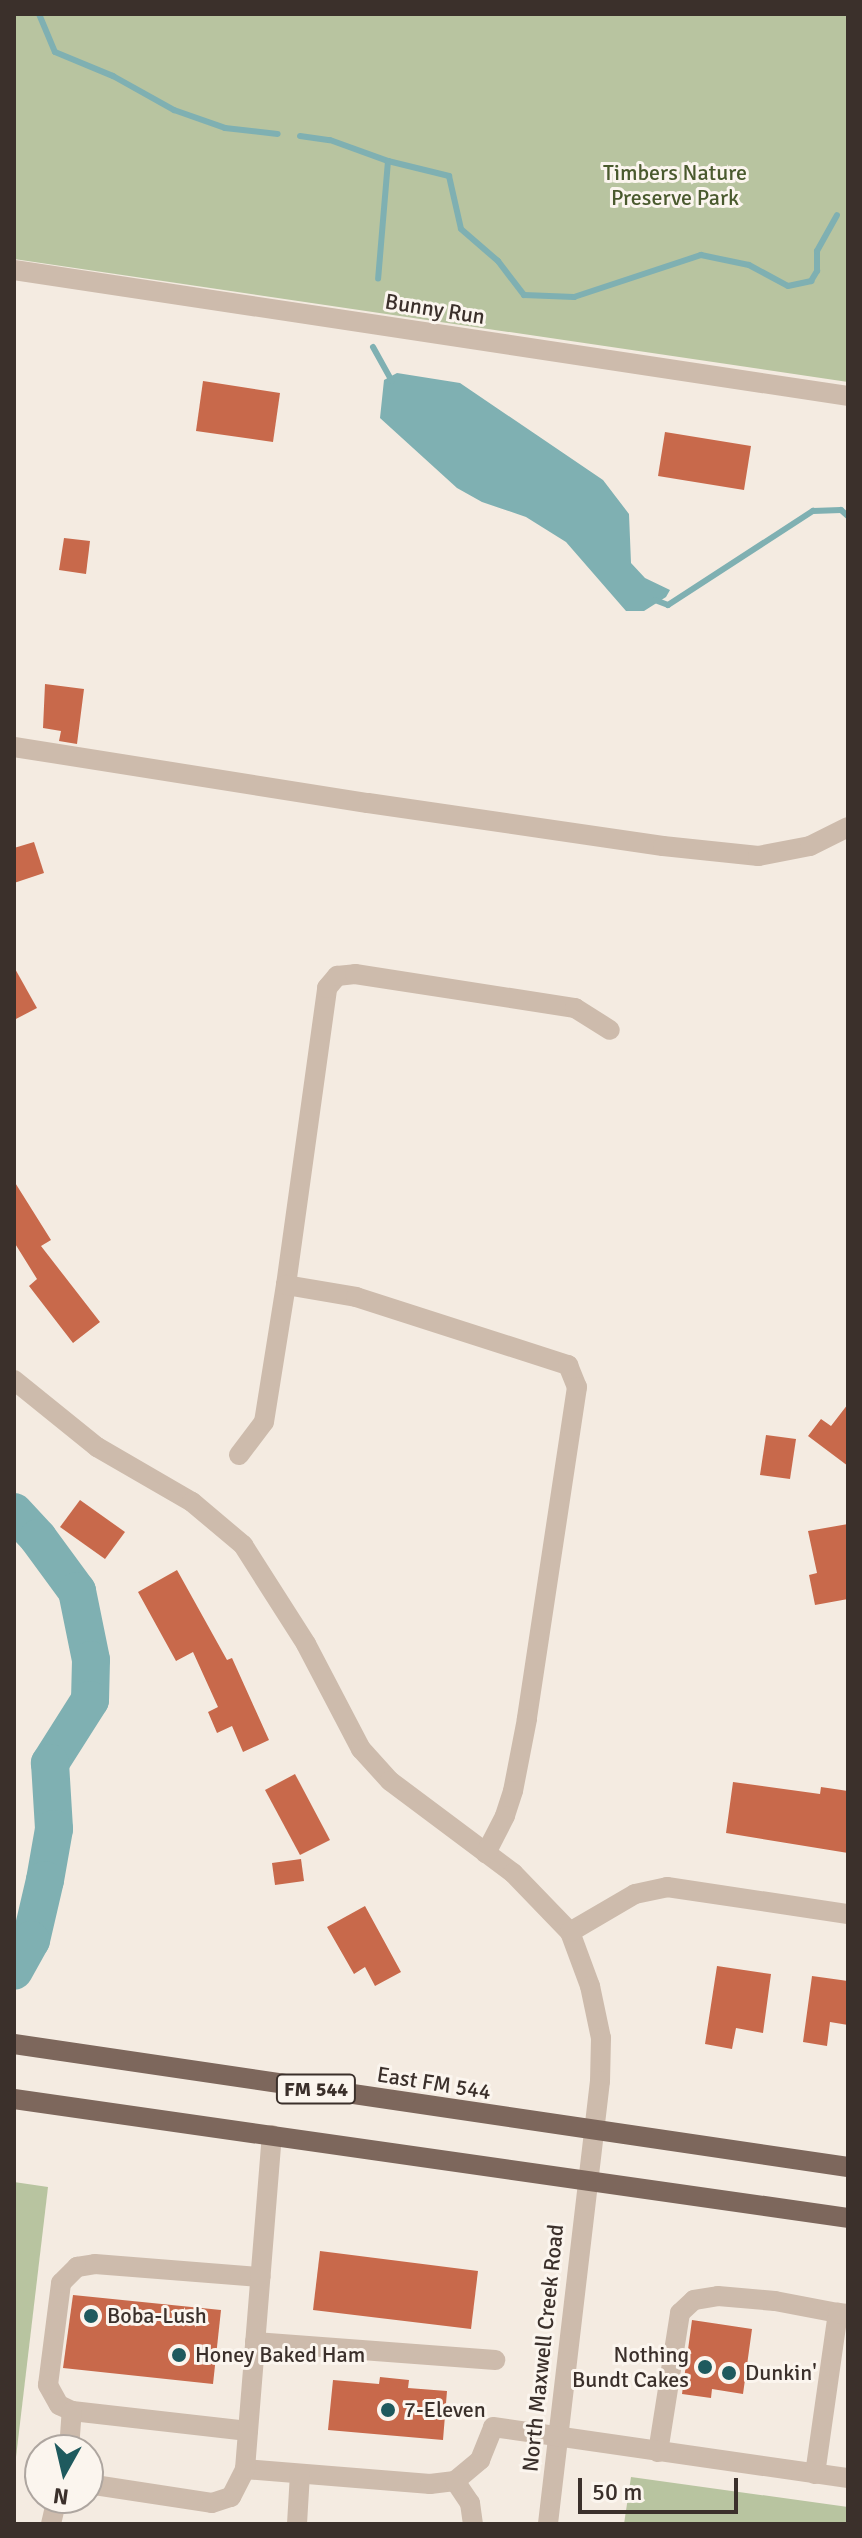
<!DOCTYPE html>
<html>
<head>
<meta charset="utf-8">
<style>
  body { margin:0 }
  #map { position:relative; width:862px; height:2538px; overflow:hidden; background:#f4ebe1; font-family:Signika,sans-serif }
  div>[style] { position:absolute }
  .green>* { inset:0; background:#b8c4a0 }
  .water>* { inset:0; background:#7fb0b2 }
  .stream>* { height:6px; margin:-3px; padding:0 3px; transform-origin:3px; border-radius:3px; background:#7fb0b2 }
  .river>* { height:38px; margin:-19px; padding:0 19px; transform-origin:19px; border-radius:19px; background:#7fb0b2 }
  .building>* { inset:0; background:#c8694b }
  .minor>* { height:20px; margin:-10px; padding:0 10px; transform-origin:10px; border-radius:10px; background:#cdbbac }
  .major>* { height:20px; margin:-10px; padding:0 10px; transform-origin:10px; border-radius:10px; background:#7d675c }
  .dots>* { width:22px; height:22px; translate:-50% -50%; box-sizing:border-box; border:4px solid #fbf5ee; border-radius:50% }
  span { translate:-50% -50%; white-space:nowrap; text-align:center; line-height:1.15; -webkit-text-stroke:6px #fbf5ee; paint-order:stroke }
  .shield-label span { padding:2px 6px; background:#fbf5ee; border:2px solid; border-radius:6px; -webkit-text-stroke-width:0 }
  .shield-label { font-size:20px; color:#3b302b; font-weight:700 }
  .park-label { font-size:22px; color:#4a5a2e }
  .street-label { font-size:22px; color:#3b302b }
  .poi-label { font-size:22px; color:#3b302b }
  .left { translate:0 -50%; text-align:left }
  .right { translate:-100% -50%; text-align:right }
  .frame { position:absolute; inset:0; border:16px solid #3b302b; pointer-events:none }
  .north { position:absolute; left:24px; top:2434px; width:80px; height:80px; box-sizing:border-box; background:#fbf5ee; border:2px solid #aea6a0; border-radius:50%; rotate:188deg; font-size:22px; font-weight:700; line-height:32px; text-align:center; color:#3b302b }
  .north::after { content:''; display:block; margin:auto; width:28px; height:36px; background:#1f5a5e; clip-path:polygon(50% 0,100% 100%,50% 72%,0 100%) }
  .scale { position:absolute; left:578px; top:2478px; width:160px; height:36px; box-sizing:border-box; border:4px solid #3b302b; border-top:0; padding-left:10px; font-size:24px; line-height:28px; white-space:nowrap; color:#3b302b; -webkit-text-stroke:6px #fbf5ee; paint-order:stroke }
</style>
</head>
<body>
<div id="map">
  <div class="green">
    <i style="clip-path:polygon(14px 14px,848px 14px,848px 382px,14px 259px)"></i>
    <i style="clip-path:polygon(14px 2182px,48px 2187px,14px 2474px)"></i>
    <i style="clip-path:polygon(631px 2477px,848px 2507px,848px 2524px,624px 2524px)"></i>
  </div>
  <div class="water">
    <i style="clip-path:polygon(397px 373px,460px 383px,603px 480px,629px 514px,631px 563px,645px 578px,670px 590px,666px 597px,644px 611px,626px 611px,566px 542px,526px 517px,482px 502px,457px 488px,380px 418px,384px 380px)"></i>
  </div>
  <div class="stream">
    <i style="left:39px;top:14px;width:41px;rotate:67.2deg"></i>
    <i style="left:55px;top:52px;width:63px;rotate:22.5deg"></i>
    <i style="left:113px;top:76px;width:70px;rotate:29.1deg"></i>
    <i style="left:174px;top:110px;width:54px;rotate:19.4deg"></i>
    <i style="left:225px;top:128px;width:53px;rotate:6.5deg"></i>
    <i style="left:300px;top:136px;width:30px;rotate:8deg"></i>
    <i style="left:330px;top:140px;width:62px;rotate:19.9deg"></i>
    <i style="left:388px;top:161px;width:118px;rotate:94.8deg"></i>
    <i style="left:388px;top:161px;width:63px;rotate:13.8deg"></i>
    <i style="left:449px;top:176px;width:54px;rotate:77.2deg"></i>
    <i style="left:461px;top:229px;width:49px;rotate:40.9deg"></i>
    <i style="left:498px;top:261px;width:43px;rotate:52.6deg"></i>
    <i style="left:524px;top:295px;width:50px;rotate:2.3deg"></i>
    <i style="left:574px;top:297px;width:134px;rotate:-18.3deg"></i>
    <i style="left:701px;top:255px;width:49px;rotate:11.8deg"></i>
    <i style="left:749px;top:265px;width:44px;rotate:28.3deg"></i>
    <i style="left:788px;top:286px;width:24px;rotate:-12deg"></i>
    <i style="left:811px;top:281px;width:12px;rotate:-59deg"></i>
    <i style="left:817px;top:271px;width:20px;rotate:-90deg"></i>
    <i style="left:817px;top:251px;width:41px;rotate:-60.9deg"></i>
    <i style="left:373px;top:347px;width:39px;rotate:61deg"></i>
    <i style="left:655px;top:600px;width:14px;rotate:21deg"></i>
    <i style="left:668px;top:605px;width:173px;rotate:-33deg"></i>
    <i style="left:813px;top:511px;width:28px;rotate:-2deg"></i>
    <i style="left:841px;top:510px;width:9px;rotate:41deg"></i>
  </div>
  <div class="river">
    <i style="left:14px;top:1512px;width:35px;rotate:47deg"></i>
    <i style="left:38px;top:1538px;width:66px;rotate:53.7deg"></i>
    <i style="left:77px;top:1591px;width:70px;rotate:78.5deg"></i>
    <i style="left:91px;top:1660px;width:40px;rotate:91.4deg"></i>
    <i style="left:90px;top:1700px;width:75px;rotate:122.4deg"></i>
    <i style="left:50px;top:1763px;width:66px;rotate:86.5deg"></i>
    <i style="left:54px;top:1829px;width:52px;rotate:100deg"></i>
    <i style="left:45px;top:1880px;width:62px;rotate:103.1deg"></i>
    <i style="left:31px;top:1940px;width:35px;rotate:119deg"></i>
  </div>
  <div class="building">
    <i style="clip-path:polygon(203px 381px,280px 393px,273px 442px,196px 431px)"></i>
    <i style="clip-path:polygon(665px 432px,751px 446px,744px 490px,658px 476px)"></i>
    <i style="clip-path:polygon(64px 538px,90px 541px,86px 574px,59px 570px)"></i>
    <i style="clip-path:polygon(45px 684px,84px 689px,77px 744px,59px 741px,61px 731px,43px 728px)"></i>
    <i style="clip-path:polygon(34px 842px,44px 873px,14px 883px,14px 848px)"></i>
    <i style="clip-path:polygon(14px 967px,37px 1008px,14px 1020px)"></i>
    <i style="clip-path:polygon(14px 1181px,51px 1240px,41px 1246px,100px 1322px,73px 1343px,29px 1286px,37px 1279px,14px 1242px)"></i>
    <i style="clip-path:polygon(848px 1404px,848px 1466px,808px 1436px,821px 1419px,831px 1426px)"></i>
    <i style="clip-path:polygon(766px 1435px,796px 1439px,790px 1479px,760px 1475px)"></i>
    <i style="clip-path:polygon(80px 1500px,125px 1532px,105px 1559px,60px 1527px)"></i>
    <i style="clip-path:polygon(848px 1524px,848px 1599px,815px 1605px,809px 1575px,817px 1573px,808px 1531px)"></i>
    <i style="clip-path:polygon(177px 1570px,227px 1660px,232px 1658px,269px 1740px,243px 1752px,232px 1726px,217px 1733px,208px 1712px,218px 1707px,193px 1652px,176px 1661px,138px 1592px)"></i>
    <i style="clip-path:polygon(295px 1774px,330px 1840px,300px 1855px,265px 1790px)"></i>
    <i style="clip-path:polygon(733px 1782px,820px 1794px,821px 1787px,848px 1791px,848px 1853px,726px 1833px)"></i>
    <i style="clip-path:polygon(301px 1859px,304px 1881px,275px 1885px,272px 1863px)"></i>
    <i style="clip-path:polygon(365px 1906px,401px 1972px,375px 1986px,365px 1967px,354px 1974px,327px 1927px)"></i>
    <i style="clip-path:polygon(717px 1966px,771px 1974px,763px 2033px,736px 2028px,732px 2049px,705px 2044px)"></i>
    <i style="clip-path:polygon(812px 1976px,848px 1981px,848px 2025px,830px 2022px,827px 2046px,803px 2042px)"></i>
    <i style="clip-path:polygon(320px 2251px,478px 2271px,471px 2329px,313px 2310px)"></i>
    <i style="clip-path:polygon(73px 2295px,221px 2310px,213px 2384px,63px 2368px)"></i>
    <i style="clip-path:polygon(692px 2320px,752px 2329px,743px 2394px,712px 2389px,711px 2398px,682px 2394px)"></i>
    <i style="clip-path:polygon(380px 2377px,409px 2380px,408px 2388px,447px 2391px,443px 2440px,328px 2430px,333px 2380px,379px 2384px)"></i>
  </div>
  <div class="minor">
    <i style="left:14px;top:270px;width:843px;rotate:8.59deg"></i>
    <i style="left:14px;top:747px;width:358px;rotate:9deg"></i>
    <i style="left:368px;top:803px;width:298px;rotate:8.3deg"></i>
    <i style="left:663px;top:846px;width:96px;rotate:6deg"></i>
    <i style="left:758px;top:856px;width:53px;rotate:-10.9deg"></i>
    <i style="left:810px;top:846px;width:42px;rotate:-26.6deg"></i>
    <i style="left:286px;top:1285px;width:300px;rotate:-82.1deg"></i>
    <i style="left:327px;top:988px;width:16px;rotate:-50deg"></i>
    <i style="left:337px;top:976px;width:18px;rotate:-6deg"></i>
    <i style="left:355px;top:974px;width:223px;rotate:8.8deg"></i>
    <i style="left:575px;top:1008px;width:41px;rotate:32.2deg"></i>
    <i style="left:14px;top:1380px;width:107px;rotate:38.9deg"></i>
    <i style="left:97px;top:1447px;width:110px;rotate:30.1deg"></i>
    <i style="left:192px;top:1502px;width:67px;rotate:40.1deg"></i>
    <i style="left:243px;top:1545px;width:117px;rotate:57.5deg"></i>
    <i style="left:306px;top:1644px;width:119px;rotate:62.4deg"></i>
    <i style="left:361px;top:1749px;width:43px;rotate:47.8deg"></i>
    <i style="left:390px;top:1781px;width:154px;rotate:36.8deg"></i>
    <i style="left:513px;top:1873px;width:82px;rotate:46deg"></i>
    <i style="left:570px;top:1932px;width:58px;rotate:69.7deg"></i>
    <i style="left:590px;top:1986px;width:53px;rotate:78.1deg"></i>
    <i style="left:601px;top:2038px;width:43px;rotate:91.3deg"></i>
    <i style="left:600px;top:2081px;width:446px;rotate:96.7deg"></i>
    <i style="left:239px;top:1455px;width:41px;rotate:-52.9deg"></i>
    <i style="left:264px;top:1422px;width:139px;rotate:-80.9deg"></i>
    <i style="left:286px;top:1285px;width:71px;rotate:9.7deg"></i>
    <i style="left:356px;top:1297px;width:223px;rotate:17.8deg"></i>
    <i style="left:568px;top:1365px;width:24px;rotate:68deg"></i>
    <i style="left:577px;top:1387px;width:336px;rotate:98.6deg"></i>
    <i style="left:527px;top:1719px;width:73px;rotate:101deg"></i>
    <i style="left:513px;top:1791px;width:26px;rotate:108deg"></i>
    <i style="left:505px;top:1816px;width:42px;rotate:117.2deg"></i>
    <i style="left:570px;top:1932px;width:75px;rotate:-30.3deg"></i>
    <i style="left:635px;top:1894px;width:33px;rotate:-12deg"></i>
    <i style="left:667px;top:1887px;width:183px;rotate:8.5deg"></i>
    <i style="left:255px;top:2342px;width:241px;rotate:4.3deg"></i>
    <i style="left:248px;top:2431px;width:177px;rotate:-173.5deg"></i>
    <i style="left:72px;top:2411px;width:14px;rotate:-155deg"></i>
    <i style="left:59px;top:2405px;width:23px;rotate:-119deg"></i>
    <i style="left:48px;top:2385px;width:103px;rotate:-82.7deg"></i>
    <i style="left:61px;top:2283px;width:23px;rotate:-45deg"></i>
    <i style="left:77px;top:2267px;width:18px;rotate:-9deg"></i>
    <i style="left:95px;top:2264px;width:166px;rotate:4.5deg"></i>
    <i style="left:69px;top:2450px;width:39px;rotate:-86deg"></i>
    <i style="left:658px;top:2452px;width:141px;rotate:-81deg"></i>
    <i style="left:680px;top:2313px;width:19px;rotate:-43deg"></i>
    <i style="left:694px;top:2300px;width:24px;rotate:-9deg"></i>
    <i style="left:718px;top:2296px;width:57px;rotate:5deg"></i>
    <i style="left:775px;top:2301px;width:64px;rotate:10.8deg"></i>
    <i style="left:245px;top:2469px;width:186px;rotate:4.6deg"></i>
    <i style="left:430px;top:2484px;width:25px;rotate:-7deg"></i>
    <i style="left:455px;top:2481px;width:33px;rotate:-40deg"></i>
    <i style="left:480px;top:2460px;width:35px;rotate:-68deg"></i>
    <i style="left:493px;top:2427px;width:359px;rotate:8.2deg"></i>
    <i style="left:815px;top:2474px;width:163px;rotate:-81.9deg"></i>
    <i style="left:838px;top:2313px;width:10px;rotate:6deg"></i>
    <i style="left:455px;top:2481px;width:27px;rotate:56deg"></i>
    <i style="left:470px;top:2503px;width:21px;rotate:82deg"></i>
    <i style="left:88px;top:2484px;width:125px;rotate:8.7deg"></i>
    <i style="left:212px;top:2503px;width:20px;rotate:-18deg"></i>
    <i style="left:231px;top:2497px;width:31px;rotate:-63deg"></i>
    <i style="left:245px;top:2469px;width:335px;rotate:-85.4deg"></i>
    <i style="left:51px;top:2524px;width:27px;rotate:-77deg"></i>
    <i style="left:297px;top:2524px;width:50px;rotate:-86.6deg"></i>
  </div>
  <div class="major">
    <i style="left:14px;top:2044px;width:843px;rotate:8.39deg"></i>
    <i style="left:14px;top:2099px;width:842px;rotate:8.12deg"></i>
  </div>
  <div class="dots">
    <i style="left:91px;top:2316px;background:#1f5a5e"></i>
    <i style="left:179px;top:2355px;background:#1f5a5e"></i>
    <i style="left:705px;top:2367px;background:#1f5a5e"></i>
    <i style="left:729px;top:2373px;background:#1f5a5e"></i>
    <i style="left:388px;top:2410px;background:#1f5a5e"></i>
  </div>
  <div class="shield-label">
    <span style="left:316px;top:2089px">FM 544</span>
  </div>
  <div class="park-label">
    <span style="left:675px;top:185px">Timbers Nature<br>Preserve Park</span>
  </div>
  <div class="street-label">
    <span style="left:435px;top:309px;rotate:9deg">Bunny Run</span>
    <span style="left:434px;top:2083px;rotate:9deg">East FM 544</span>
    <span style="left:543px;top:2348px;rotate:-84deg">North Maxwell Creek Road</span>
  </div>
  <div class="poi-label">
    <span class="left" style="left:107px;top:2316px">Boba-Lush</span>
    <span class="right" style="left:689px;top:2367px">Nothing<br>Bundt Cakes</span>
    <span class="left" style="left:195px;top:2355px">Honey Baked Ham</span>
    <span class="left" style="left:745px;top:2373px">Dunkin'</span>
    <span class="left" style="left:404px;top:2410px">7-Eleven</span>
  </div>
  <div class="frame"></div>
  <div class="north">N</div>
  <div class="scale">50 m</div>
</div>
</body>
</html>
